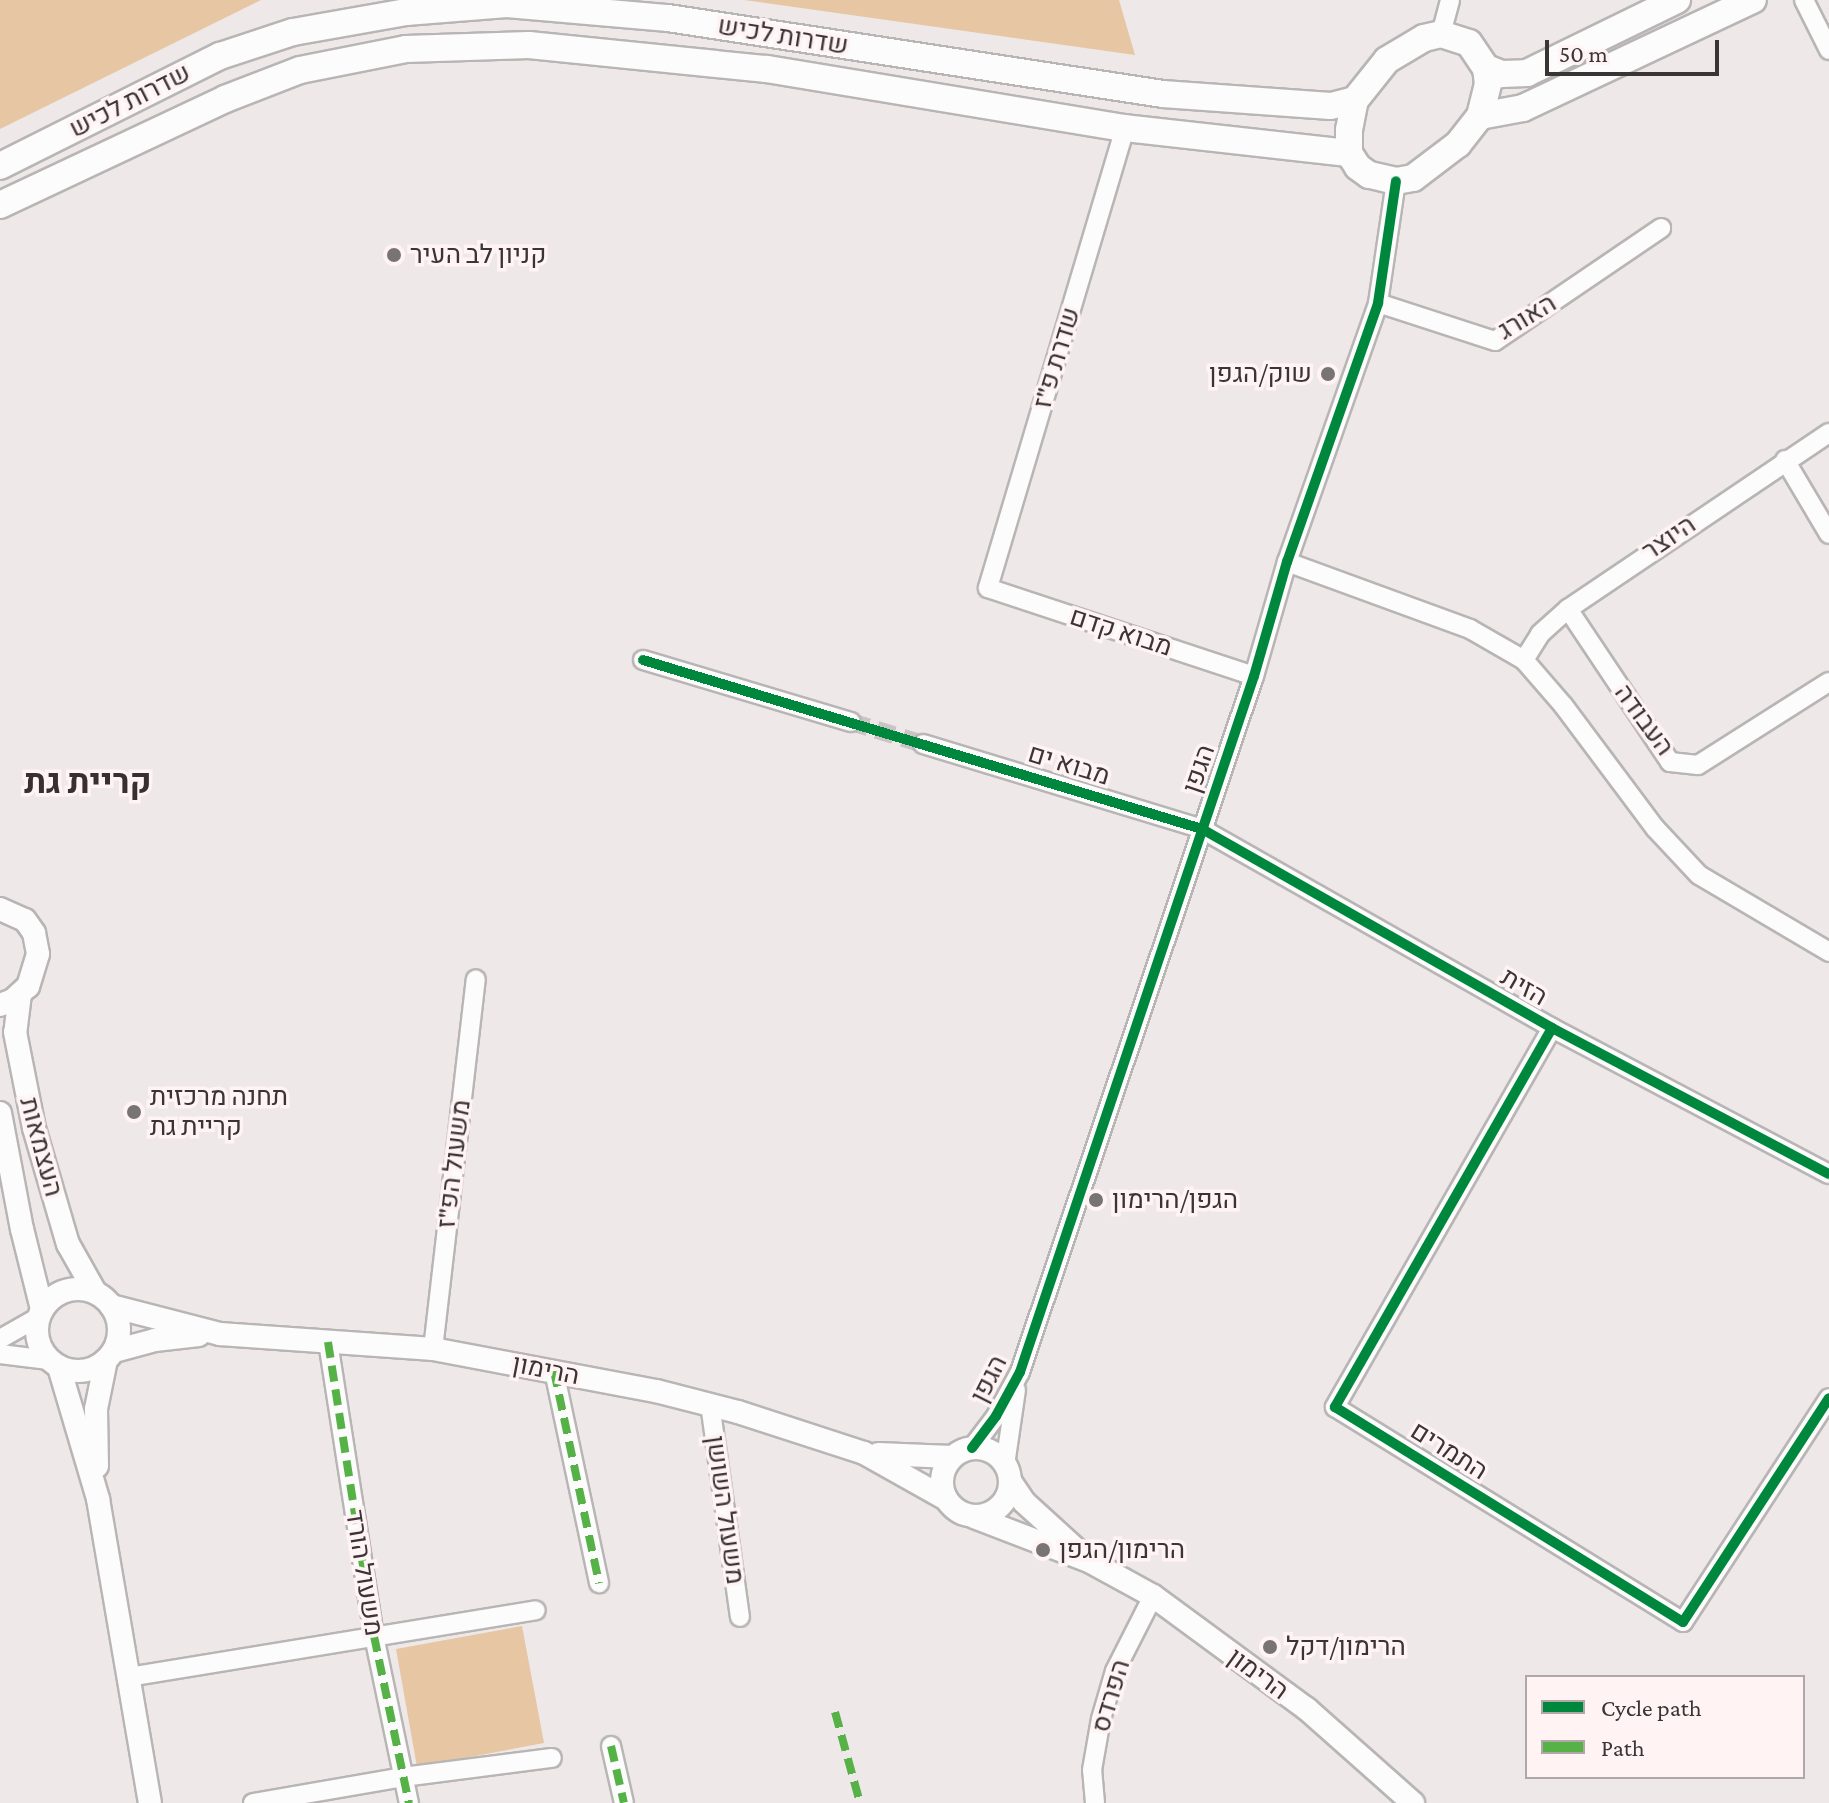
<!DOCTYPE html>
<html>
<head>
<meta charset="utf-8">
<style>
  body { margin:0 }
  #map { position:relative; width:1829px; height:1803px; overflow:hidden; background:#eee8e9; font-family:"Crimson Pro",Heebo,serif }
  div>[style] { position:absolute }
  .green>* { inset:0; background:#e7c6a4 }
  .minor-tunnel>* { height:18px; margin-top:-9px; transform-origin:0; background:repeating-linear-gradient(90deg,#cac4c5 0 18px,transparent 0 27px) }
  .roads { filter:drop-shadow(2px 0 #b9b5b5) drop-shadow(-2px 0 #b9b5b5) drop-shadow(0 2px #b9b5b5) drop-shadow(0 -2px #b9b5b5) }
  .minor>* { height:18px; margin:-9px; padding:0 9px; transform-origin:9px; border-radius:9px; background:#fcfcfc }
  .tertiary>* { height:22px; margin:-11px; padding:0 11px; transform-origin:11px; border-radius:11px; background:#fcfcfc }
  .tertiary>.ring { margin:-11px; padding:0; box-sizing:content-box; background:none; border:22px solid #fcfcfc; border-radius:50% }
  .secondary>* { height:26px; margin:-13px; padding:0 13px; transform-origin:13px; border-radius:13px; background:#fcfcfc }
  .quiet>* { height:8px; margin-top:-4px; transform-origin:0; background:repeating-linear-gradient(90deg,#56b246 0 16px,transparent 0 24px) }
  .cycleway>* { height:10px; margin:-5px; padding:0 5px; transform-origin:5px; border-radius:5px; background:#00873e }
  .dots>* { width:22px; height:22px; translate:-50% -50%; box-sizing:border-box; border:4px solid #fff3f4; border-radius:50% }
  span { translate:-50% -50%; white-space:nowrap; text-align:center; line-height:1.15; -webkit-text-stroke:7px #fff3f4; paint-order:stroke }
  .street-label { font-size:26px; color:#393535 }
  .poi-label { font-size:26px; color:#393535 }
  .left { translate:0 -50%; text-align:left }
  .right { translate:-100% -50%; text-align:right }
  .district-label { font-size:34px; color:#382f30; font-weight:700 }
  .legend { position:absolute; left:1525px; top:1675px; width:280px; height:104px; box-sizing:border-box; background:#fff3f4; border:2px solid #b0a7a8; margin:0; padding:10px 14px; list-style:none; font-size:24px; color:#393535 }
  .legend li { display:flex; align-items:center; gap:16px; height:40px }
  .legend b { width:40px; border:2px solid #b0a7a8 }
  .scale { position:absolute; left:1545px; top:40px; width:174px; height:36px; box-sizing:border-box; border:4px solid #393535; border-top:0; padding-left:10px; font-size:24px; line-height:28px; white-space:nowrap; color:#393535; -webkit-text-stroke:6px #fff3f4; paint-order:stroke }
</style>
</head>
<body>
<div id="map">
  <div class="green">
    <i style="clip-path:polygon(0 0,261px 0,0 129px)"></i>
    <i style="clip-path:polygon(744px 0,1119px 0,1135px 55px)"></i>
    <i style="clip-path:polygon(522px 1626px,544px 1743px,417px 1767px,396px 1649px)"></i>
  </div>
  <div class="minor-tunnel">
    <i style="left:851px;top:722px;width:75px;rotate:17deg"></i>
  </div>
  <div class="roads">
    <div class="minor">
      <i style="left:1804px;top:0;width:56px;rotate:63.4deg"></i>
      <i style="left:1441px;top:34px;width:35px;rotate:-75deg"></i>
      <i style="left:1125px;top:128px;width:480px;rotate:106.6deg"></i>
      <i style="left:988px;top:588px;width:280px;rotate:18.3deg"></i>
      <i style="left:1378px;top:303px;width:123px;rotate:18deg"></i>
      <i style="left:1495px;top:341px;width:201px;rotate:-34.2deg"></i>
      <i style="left:1785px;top:460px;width:86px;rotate:59.3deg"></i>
      <i style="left:1287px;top:562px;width:195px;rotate:20.1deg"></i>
      <i style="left:1470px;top:629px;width:62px;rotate:29.9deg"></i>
      <i style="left:1524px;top:660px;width:60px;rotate:49.1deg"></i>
      <i style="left:1563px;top:705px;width:154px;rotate:53.2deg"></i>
      <i style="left:1655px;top:828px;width:64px;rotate:46.9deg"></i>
      <i style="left:1699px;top:875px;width:151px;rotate:30.6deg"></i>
      <i style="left:1568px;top:609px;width:184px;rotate:56.3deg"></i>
      <i style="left:1670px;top:762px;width:28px;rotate:6deg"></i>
      <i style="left:1698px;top:765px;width:155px;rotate:-32.4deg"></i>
      <i style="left:643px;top:660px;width:217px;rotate:16.6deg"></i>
      <i style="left:1524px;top:660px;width:31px;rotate:-58deg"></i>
      <i style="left:1540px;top:634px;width:38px;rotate:-42deg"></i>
      <i style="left:1568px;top:609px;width:315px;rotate:-34deg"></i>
      <i style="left:923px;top:744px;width:292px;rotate:16.9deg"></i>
      <i style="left:1202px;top:829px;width:403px;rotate:29.6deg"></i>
      <i style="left:1552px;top:1028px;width:313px;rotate:27.8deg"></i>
      <i style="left:1552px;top:1028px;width:437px;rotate:119.8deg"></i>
      <i style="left:1335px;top:1407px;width:409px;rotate:31.7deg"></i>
      <i style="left:1683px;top:1622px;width:267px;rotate:-56.9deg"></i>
      <i style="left:0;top:1339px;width:43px;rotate:-29.6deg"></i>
      <i style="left:328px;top:1342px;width:298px;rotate:81.1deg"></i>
      <i style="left:374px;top:1636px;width:171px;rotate:78.2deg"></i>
      <i style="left:433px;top:1349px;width:372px;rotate:-83.4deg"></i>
      <i style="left:0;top:1354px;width:49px;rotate:7deg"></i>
      <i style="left:554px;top:1371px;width:217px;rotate:78deg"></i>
      <i style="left:710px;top:1404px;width:215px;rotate:82deg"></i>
      <i style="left:972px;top:1448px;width:40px;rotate:-53deg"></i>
      <i style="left:996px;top:1416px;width:50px;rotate:-61.4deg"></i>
      <i style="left:1020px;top:1372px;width:734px;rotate:-71.42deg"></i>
      <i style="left:1254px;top:676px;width:119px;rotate:-73.9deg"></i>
      <i style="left:1287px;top:562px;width:275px;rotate:-70.6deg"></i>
      <i style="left:1378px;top:303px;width:123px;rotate:-81.6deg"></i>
      <i style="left:1005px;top:1465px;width:76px;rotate:-81.7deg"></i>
      <i style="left:129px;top:1677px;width:412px;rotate:-9.3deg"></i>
      <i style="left:611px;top:1746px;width:58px;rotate:77.2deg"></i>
      <i style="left:253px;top:1803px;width:152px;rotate:-9.8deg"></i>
      <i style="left:403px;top:1777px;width:150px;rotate:-7.3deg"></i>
      <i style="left:1095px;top:1803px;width:33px;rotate:-95deg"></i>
      <i style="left:1092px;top:1770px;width:52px;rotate:-80deg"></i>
      <i style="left:1101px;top:1719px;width:50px;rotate:-73.7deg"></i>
      <i style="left:1115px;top:1671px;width:84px;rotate:-63.1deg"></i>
    </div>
    <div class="tertiary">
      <i style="left:0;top:909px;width:27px;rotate:24deg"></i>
      <i style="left:25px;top:920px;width:16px;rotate:55deg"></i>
      <i style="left:34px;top:933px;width:21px;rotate:79deg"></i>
      <i style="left:38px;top:954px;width:34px;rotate:107deg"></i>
      <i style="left:28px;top:986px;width:21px;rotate:137deg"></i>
      <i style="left:13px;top:1000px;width:14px;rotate:159deg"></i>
      <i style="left:20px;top:994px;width:38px;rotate:97deg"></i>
      <i style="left:15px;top:1032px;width:98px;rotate:78.8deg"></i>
      <i style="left:34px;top:1128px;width:121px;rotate:73.7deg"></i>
      <i style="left:68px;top:1244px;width:55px;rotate:60.6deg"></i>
      <i style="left:0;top:1113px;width:118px;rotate:79.3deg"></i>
      <i style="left:22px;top:1229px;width:82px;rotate:76deg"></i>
      <i class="ring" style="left:37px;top:1289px;width:60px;height:60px"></i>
      <i style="left:111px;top:1306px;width:113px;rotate:14.4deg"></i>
      <i style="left:220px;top:1334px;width:214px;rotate:4deg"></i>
      <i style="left:433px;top:1349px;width:227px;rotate:10.7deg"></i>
      <i style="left:656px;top:1391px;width:85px;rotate:14.4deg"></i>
      <i style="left:738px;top:1412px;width:133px;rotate:18deg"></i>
      <i style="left:864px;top:1453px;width:94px;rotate:29.3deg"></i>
      <i style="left:114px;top:1351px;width:42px;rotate:-15deg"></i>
      <i style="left:155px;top:1340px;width:44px;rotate:-6.5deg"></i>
      <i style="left:59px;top:1367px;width:138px;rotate:73.5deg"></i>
      <i style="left:98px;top:1499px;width:308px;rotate:80.3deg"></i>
      <i class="ring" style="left:942px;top:1448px;width:46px;height:46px"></i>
      <i style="left:878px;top:1454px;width:74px;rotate:2.3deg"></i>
      <i style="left:97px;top:1466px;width:57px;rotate:-91deg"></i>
      <i style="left:96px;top:1409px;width:50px;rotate:-78.5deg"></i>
      <i style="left:1010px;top:1481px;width:25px;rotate:56deg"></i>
      <i style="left:1024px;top:1502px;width:73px;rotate:42.2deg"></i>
      <i style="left:974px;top:1517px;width:125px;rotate:21deg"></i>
      <i style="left:1091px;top:1562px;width:71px;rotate:28.7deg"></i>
      <i style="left:1153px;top:1596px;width:191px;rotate:36.3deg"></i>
      <i style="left:1307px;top:1709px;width:142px;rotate:41.6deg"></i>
    </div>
    <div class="secondary">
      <i style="left:1441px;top:34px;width:29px;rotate:18deg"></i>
      <i style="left:1469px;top:43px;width:30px;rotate:56deg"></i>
      <i style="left:1486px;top:68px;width:16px;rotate:83deg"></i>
      <i style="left:1488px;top:84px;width:33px;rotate:104deg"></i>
      <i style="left:1480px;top:116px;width:36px;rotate:128deg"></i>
      <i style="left:1458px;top:144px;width:56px;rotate:142.9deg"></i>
      <i style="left:1413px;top:178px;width:17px;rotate:170deg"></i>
      <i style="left:1396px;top:181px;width:28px;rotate:-167deg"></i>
      <i style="left:1369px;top:175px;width:14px;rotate:-144deg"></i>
      <i style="left:1358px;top:167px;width:17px;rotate:-123deg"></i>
      <i style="left:1349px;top:153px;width:23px;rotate:-90deg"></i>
      <i style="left:1349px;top:130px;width:31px;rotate:-79deg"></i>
      <i style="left:1355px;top:100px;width:51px;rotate:-51.3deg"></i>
      <i style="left:1387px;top:60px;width:43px;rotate:-30.7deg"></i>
      <i style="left:1424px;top:38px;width:17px;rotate:-13deg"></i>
      <i style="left:1486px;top:68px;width:17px;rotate:21deg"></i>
      <i style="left:1502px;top:74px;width:25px;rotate:-2deg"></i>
      <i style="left:1527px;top:73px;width:167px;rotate:-26deg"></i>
      <i style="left:1480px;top:116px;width:44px;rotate:-10.5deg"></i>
      <i style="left:1523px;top:108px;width:254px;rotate:-25.2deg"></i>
      <i style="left:0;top:166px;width:246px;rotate:-26.6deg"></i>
      <i style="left:220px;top:56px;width:77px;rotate:-18.2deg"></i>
      <i style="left:293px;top:32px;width:115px;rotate:-10deg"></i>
      <i style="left:406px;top:12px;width:101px;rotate:-4.5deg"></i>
      <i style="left:507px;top:4px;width:162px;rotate:5deg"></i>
      <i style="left:668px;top:18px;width:501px;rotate:8.73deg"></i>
      <i style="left:1163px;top:94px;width:168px;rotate:4.1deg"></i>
      <i style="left:1331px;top:106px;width:25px;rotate:-14deg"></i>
      <i style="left:0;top:205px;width:249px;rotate:-25.2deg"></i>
      <i style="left:225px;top:99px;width:80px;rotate:-21.1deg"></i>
      <i style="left:300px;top:70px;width:108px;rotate:-11.2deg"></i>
      <i style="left:406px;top:49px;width:123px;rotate:-1.9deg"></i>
      <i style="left:529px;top:45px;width:239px;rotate:5.8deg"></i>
      <i style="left:767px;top:69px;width:363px;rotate:9.4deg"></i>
      <i style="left:1125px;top:128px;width:225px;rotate:6.4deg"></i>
    </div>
  </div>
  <div class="quiet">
    <i style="left:328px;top:1342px;width:298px;rotate:81.1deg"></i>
    <i style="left:374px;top:1636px;width:171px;rotate:78.2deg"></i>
    <i style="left:554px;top:1371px;width:217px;rotate:78deg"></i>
    <i style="left:835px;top:1712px;width:94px;rotate:74.6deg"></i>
    <i style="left:611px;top:1746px;width:58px;rotate:77.2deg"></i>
  </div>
  <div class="cycleway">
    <i style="left:643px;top:660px;width:584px;rotate:16.82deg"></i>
    <i style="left:1202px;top:829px;width:403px;rotate:29.6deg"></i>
    <i style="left:1552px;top:1028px;width:313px;rotate:27.8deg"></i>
    <i style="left:1552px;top:1028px;width:437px;rotate:119.8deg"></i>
    <i style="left:1335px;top:1407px;width:409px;rotate:31.7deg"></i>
    <i style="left:1683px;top:1622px;width:267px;rotate:-56.9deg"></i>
    <i style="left:972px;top:1448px;width:40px;rotate:-53deg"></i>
    <i style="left:996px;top:1416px;width:50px;rotate:-61.4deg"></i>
    <i style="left:1020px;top:1372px;width:734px;rotate:-71.42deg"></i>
    <i style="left:1254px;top:676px;width:119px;rotate:-73.9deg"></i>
    <i style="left:1287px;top:562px;width:275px;rotate:-70.6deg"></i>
    <i style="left:1378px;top:303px;width:123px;rotate:-81.6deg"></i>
  </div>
  <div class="dots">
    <i style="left:394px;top:255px;background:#787474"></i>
    <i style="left:1328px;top:374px;background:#787474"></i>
    <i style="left:134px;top:1112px;background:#787474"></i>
    <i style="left:1096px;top:1200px;background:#787474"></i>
    <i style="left:1043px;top:1550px;background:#787474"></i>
    <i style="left:1270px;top:1647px;background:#787474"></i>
  </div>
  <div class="street-label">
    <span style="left:783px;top:36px;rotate:9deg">שדרות לכיש</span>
    <span style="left:130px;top:101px;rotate:-27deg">שדרות לכיש</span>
    <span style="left:1527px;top:317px;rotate:-31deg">האורג</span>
    <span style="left:1057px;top:358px;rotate:-73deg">שדרת פ"ז</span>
    <span style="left:1669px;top:538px;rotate:-34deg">היוצר</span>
    <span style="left:1121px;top:632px;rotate:18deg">מבוא קדם</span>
    <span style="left:1644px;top:720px;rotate:54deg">העבודה</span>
    <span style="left:1069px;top:765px;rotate:17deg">מבוא ים</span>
    <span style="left:1199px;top:769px;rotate:-71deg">הגפן</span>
    <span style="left:1524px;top:987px;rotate:30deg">הזית</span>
    <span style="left:41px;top:1147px;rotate:75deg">העצמאות</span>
    <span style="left:454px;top:1164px;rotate:-83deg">משעול הפ"ז</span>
    <span style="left:546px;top:1370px;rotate:11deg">הרימון</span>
    <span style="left:989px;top:1379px;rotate:-63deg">הגפן</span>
    <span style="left:1449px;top:1451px;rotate:32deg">התמרים</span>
    <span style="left:725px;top:1510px;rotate:82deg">משעול השושן</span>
    <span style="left:364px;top:1573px;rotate:81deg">משעול הורד</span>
    <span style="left:1258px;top:1674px;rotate:36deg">הרימון</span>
    <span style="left:1111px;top:1696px;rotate:-73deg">הפרדס</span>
  </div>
  <div class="poi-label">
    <span class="left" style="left:410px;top:255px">קניון לב העיר</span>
    <span class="right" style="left:1312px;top:374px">שוק/הגפן</span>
    <span class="left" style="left:150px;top:1112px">תחנה מרכזית<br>קריית גת</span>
    <span class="left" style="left:1112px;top:1200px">הגפן/הרימון</span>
    <span class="left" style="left:1059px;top:1550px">הרימון/הגפן</span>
    <span class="left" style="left:1286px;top:1647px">הרימון/דקל</span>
  </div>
  <div class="district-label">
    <span style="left:88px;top:782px">קריית גת</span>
  </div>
  <ul class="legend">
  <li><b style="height:10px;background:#00873e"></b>Cycle path</li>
  <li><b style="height:10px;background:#56b246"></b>Path</li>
  </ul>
  <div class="scale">50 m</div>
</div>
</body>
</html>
